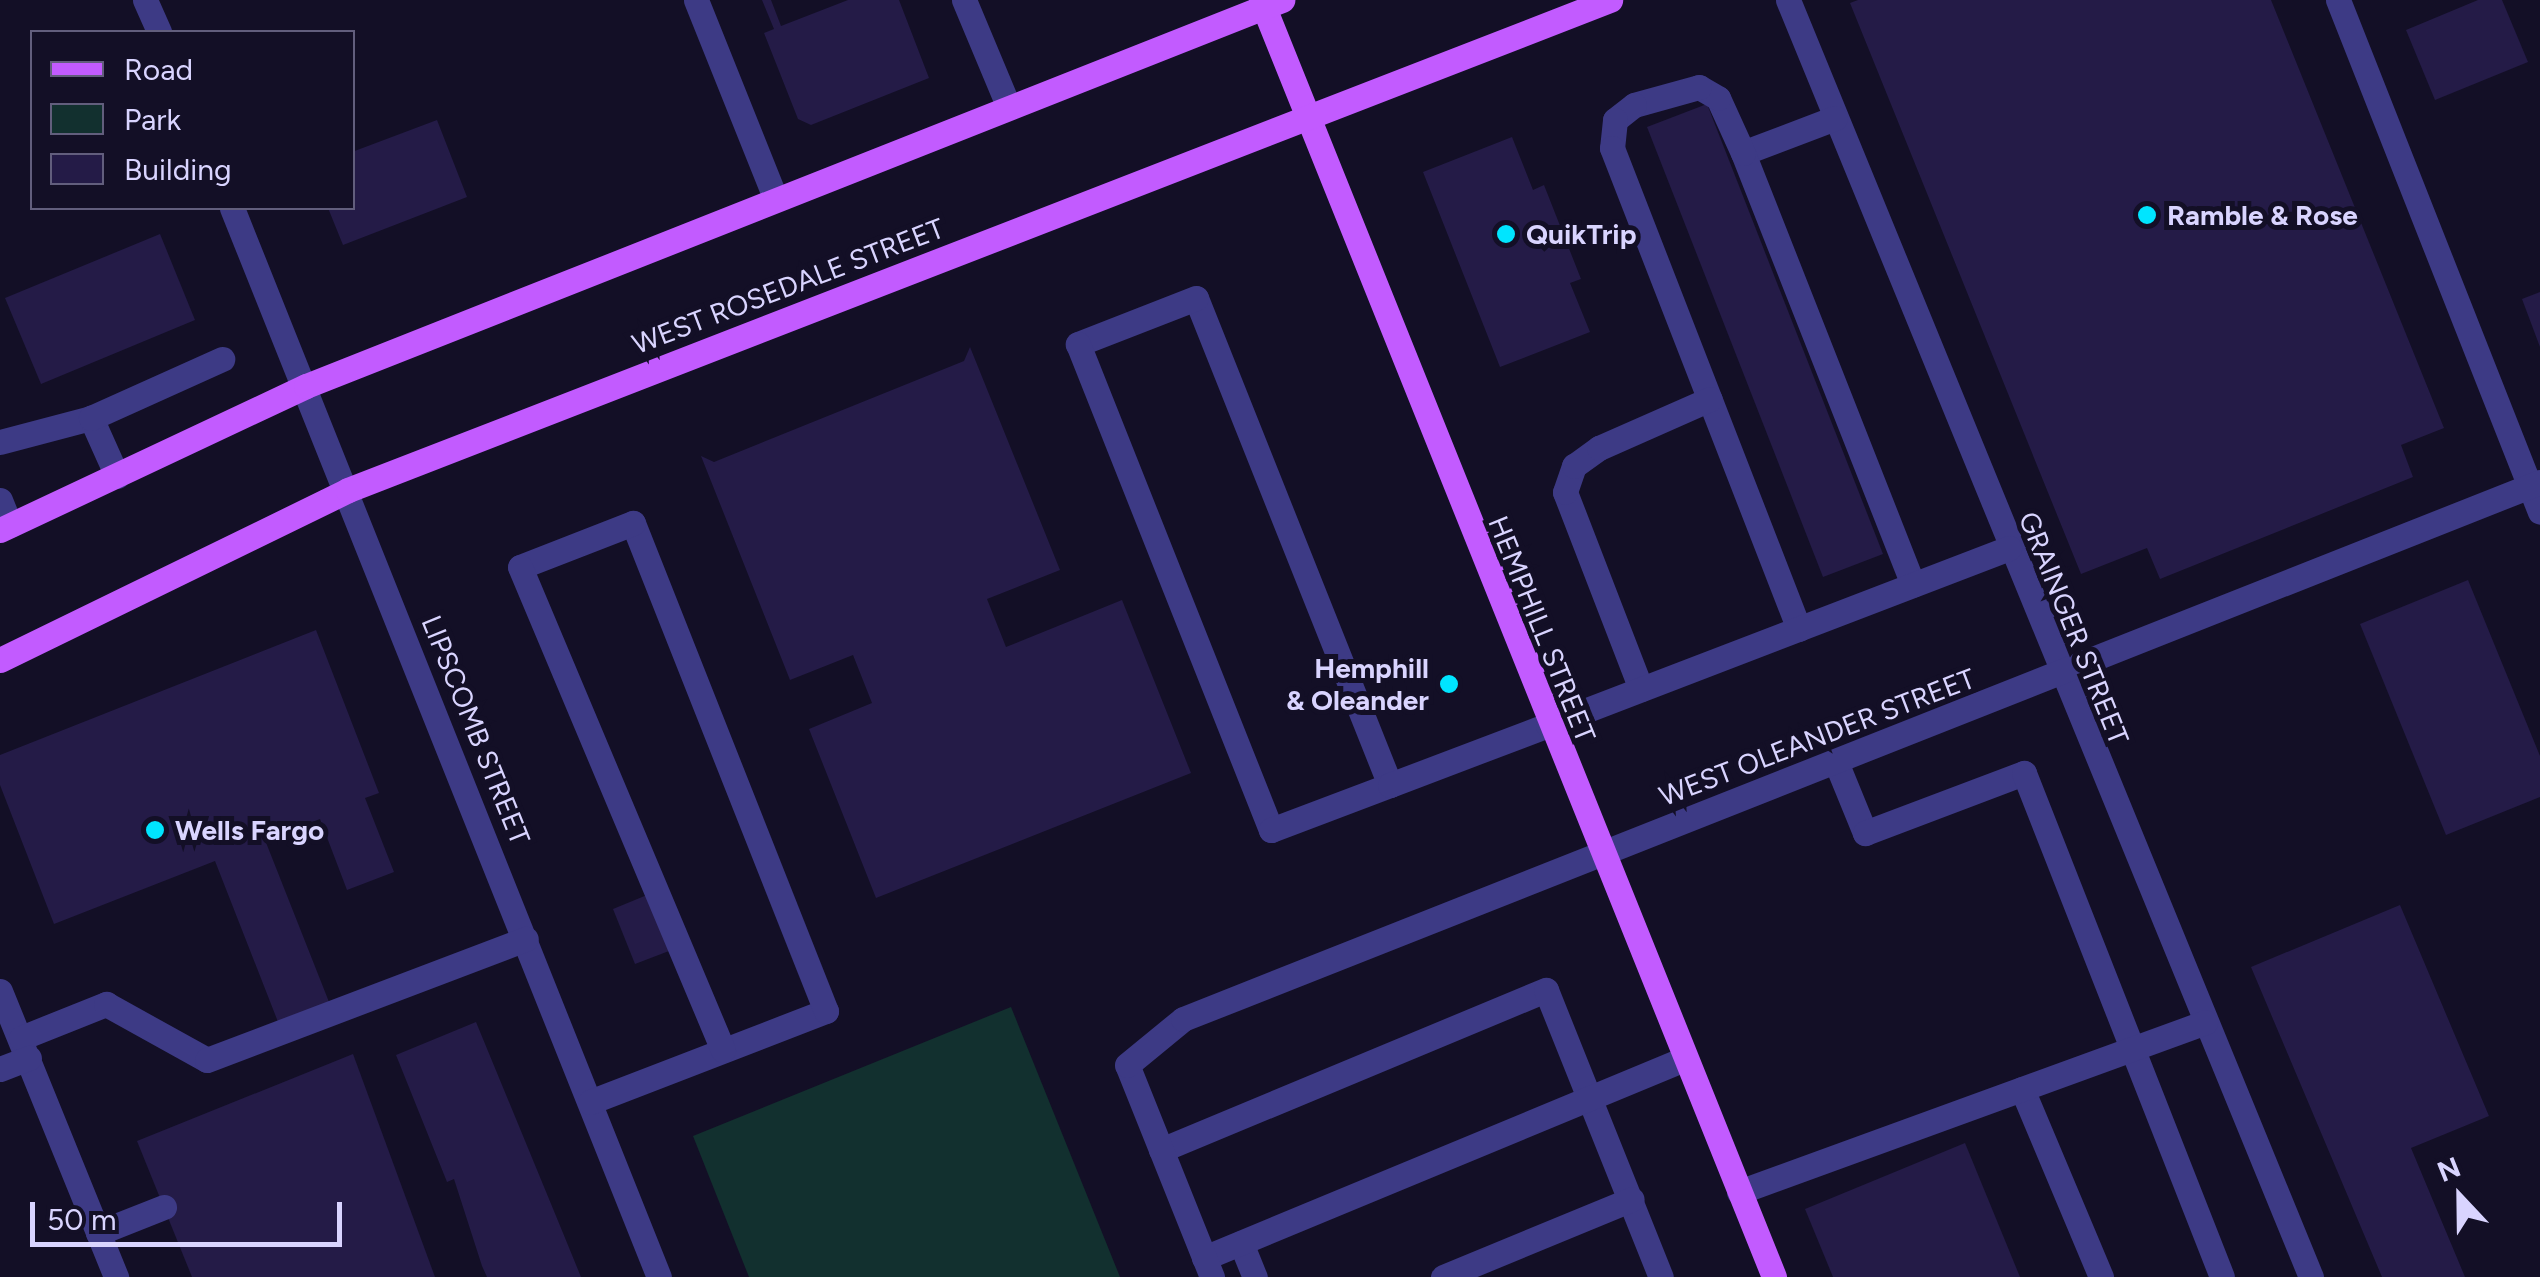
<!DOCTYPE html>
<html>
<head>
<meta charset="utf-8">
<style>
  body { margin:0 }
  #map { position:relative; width:2540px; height:1277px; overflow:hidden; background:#130f26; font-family:Figtree,sans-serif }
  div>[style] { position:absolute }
  .green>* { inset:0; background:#12302f }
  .building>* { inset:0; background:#241b47 }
  .minor>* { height:25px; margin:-12.5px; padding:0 12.5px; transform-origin:12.5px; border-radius:12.5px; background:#3d3a85 }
  .major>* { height:25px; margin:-12.5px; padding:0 12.5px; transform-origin:12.5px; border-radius:12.5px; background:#c25bff }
  .dots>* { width:28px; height:28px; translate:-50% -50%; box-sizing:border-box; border:5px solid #130f26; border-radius:50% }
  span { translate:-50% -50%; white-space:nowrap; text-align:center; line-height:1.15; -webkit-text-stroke:10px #130f26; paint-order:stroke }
  .poi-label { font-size:28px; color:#d9d4ff; font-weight:700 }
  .left { translate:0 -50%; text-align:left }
  .right { translate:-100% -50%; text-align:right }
  .street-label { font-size:28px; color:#d9d4ff }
  .legend { position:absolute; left:30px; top:30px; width:325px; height:180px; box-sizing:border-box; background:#130f26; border:2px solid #625e7d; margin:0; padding:12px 18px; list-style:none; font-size:30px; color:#d9d4ff }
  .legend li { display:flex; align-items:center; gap:20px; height:50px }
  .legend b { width:50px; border:2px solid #625e7d }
  .north { position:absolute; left:2410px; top:1147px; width:100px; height:100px; -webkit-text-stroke:8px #130f26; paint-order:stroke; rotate:338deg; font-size:28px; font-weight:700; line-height:40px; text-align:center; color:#d9d4ff }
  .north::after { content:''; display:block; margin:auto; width:35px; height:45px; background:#d9d4ff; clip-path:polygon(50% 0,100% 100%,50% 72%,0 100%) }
  .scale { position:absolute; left:30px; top:1202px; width:312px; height:45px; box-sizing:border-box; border:5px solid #d9d4ff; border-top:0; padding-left:12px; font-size:30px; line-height:35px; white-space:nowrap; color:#d9d4ff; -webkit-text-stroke:8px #130f26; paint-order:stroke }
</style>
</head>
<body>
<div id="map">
  <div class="green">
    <i style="clip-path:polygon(1011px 1007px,1120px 1277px,749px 1277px,693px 1136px)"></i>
  </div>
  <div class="building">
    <i style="clip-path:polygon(762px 0,771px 0,781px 26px,848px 0,899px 0,929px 78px,811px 125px,798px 119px,764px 33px,774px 29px)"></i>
    <i style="clip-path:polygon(1858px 0,2271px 0,2444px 428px,2401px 445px,2413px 477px,2160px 579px,2147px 548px,2081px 574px,1850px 3px)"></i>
    <i style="clip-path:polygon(2478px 0,2502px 0,2528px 62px,2435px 100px,2406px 30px)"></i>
    <i style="clip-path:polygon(1707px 104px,1883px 554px,1823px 577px,1647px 127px)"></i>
    <i style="clip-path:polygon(437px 120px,467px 197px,343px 245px,328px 208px,352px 208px,352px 152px)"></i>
    <i style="clip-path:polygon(1512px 137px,1533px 190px,1544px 185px,1581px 279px,1570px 283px,1590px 332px,1500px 367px,1423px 172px)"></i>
    <i style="clip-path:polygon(160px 234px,195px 320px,41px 384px,5px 298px)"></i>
    <i style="clip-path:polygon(2540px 292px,2540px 347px,2522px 299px)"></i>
    <i style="clip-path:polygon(970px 347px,1060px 570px,987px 599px,1006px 647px,1122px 600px,1191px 773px,876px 898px,809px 729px,872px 703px,853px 655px,790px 680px,701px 456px,714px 462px,964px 361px)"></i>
    <i style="clip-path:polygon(2468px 580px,2540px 756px,2540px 797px,2446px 835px,2360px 624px)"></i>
    <i style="clip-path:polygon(316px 630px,379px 793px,365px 798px,394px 872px,347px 890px,320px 819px,265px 840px,331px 1007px,280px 1027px,215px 861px,54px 924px,0 785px,0 755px)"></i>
    <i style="clip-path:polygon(647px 895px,669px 951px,635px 964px,613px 909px)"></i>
    <i style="clip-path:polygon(2400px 905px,2489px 1116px,2411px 1148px,2465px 1277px,2382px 1277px,2251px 967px)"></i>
    <i style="clip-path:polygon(476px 1022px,563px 1233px,581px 1277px,487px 1277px,482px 1266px,454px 1179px,447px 1182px,396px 1055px)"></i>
    <i style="clip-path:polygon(353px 1054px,435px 1277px,192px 1277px,137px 1141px)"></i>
    <i style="clip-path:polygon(1965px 1143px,2020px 1277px,1833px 1277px,1805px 1209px)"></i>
  </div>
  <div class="minor">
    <i style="left:145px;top:0;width:35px;rotate:66deg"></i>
    <i style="left:696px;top:0;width:210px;rotate:68.2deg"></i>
    <i style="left:964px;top:0;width:114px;rotate:67.3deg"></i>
    <i style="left:1788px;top:0;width:1380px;rotate:67.73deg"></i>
    <i style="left:2338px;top:0;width:550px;rotate:68.47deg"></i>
    <i style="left:1835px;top:118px;width:98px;rotate:159.2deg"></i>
    <i style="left:1743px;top:153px;width:464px;rotate:68.5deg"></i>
    <i style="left:1743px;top:153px;width:60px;rotate:-114.4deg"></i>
    <i style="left:1718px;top:98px;width:22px;rotate:-150deg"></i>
    <i style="left:1699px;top:87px;width:67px;rotate:164.5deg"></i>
    <i style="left:1634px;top:105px;width:24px;rotate:142deg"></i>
    <i style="left:1615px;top:120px;width:28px;rotate:96deg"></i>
    <i style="left:1612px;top:148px;width:516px;rotate:68.76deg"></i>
    <i style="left:232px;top:208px;width:1151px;rotate:68.23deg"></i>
    <i style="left:0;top:442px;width:94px;rotate:-14.8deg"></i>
    <i style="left:117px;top:476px;width:64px;rotate:-114.1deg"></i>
    <i style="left:91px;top:418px;width:144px;rotate:-24.2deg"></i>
    <i style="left:0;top:500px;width:27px;rotate:68deg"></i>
    <i style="left:1641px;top:689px;width:211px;rotate:-111.1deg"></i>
    <i style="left:1565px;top:492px;width:28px;rotate:-71deg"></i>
    <i style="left:1574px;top:466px;width:31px;rotate:-36deg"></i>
    <i style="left:1599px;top:448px;width:121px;rotate:-23.8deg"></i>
    <i style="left:1836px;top:762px;width:77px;rotate:67.8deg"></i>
    <i style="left:1865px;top:833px;width:170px;rotate:-20.7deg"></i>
    <i style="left:2024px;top:773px;width:541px;rotate:68.55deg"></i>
    <i style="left:1390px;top:785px;width:524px;rotate:-111.72deg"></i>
    <i style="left:1196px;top:298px;width:127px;rotate:158.7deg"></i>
    <i style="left:1078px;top:344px;width:523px;rotate:68.34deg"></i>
    <i style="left:1271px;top:830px;width:127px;rotate:-20.7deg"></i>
    <i style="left:1390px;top:785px;width:169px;rotate:-20.8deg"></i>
    <i style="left:1548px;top:725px;width:494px;rotate:-21deg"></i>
    <i style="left:0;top:991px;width:309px;rotate:67.9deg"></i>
    <i style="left:21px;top:1038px;width:92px;rotate:-21.8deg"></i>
    <i style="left:106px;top:1004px;width:115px;rotate:29deg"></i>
    <i style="left:207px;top:1060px;width:341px;rotate:-20.8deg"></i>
    <i style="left:0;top:1069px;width:31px;rotate:-21deg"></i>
    <i style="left:2022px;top:1089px;width:204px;rotate:67.2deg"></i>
    <i style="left:590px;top:1102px;width:253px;rotate:-21.1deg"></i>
    <i style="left:826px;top:1011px;width:525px;rotate:-111.58deg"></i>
    <i style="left:633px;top:523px;width:121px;rotate:158.7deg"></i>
    <i style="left:520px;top:567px;width:524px;rotate:67.2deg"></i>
    <i style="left:1161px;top:1150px;width:417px;rotate:-22.6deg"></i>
    <i style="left:1546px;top:990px;width:309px;rotate:68.2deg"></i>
    <i style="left:1739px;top:1192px;width:496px;rotate:-20deg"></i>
    <i style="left:98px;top:1233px;width:71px;rotate:-21.5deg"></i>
    <i style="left:1241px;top:1243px;width:37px;rotate:68deg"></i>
    <i style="left:1204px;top:1258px;width:520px;rotate:-22.52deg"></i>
    <i style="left:1212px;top:1277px;width:228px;rotate:-111.8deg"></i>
    <i style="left:1127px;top:1065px;width:72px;rotate:-39.4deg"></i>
    <i style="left:1183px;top:1019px;width:1459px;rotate:-21.59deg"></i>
    <i style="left:1443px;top:1277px;width:204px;rotate:-22.4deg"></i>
  </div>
  <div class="major">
    <i style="left:1261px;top:0;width:1376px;rotate:68.11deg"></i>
    <i style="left:0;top:530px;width:338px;rotate:-25.2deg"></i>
    <i style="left:306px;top:386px;width:1050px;rotate:-21.58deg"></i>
    <i style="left:0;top:660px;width:387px;rotate:-26deg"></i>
    <i style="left:348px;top:490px;width:1354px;rotate:-21.22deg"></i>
  </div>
  <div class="dots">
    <i style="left:2147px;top:215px;background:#00e5ff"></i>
    <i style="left:1506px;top:234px;background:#00e5ff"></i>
    <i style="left:1449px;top:684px;background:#00e5ff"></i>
    <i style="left:155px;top:830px;background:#00e5ff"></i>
  </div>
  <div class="poi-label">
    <span class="left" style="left:2167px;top:215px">Ramble &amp; Rose</span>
    <span class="left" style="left:1526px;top:234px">QuikTrip</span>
    <span class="right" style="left:1429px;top:684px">Hemphill<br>&amp; Oleander</span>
    <span class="left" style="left:175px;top:830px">Wells Fargo</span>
  </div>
  <div class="street-label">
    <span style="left:788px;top:286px;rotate:-21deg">WEST ROSEDALE STREET</span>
    <span style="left:2074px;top:628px;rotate:68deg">GRAINGER STREET</span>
    <span style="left:1542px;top:629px;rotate:68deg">HEMPHILL STREET</span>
    <span style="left:476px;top:730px;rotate:68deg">LIPSCOMB STREET</span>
    <span style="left:1817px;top:737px;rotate:-21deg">WEST OLEANDER STREET</span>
  </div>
  <ul class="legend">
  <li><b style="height:12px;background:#c25bff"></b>Road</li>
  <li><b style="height:28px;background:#12302f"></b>Park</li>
  <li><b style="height:28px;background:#241b47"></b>Building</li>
  </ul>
  <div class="north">N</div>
  <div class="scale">50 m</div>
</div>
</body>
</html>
